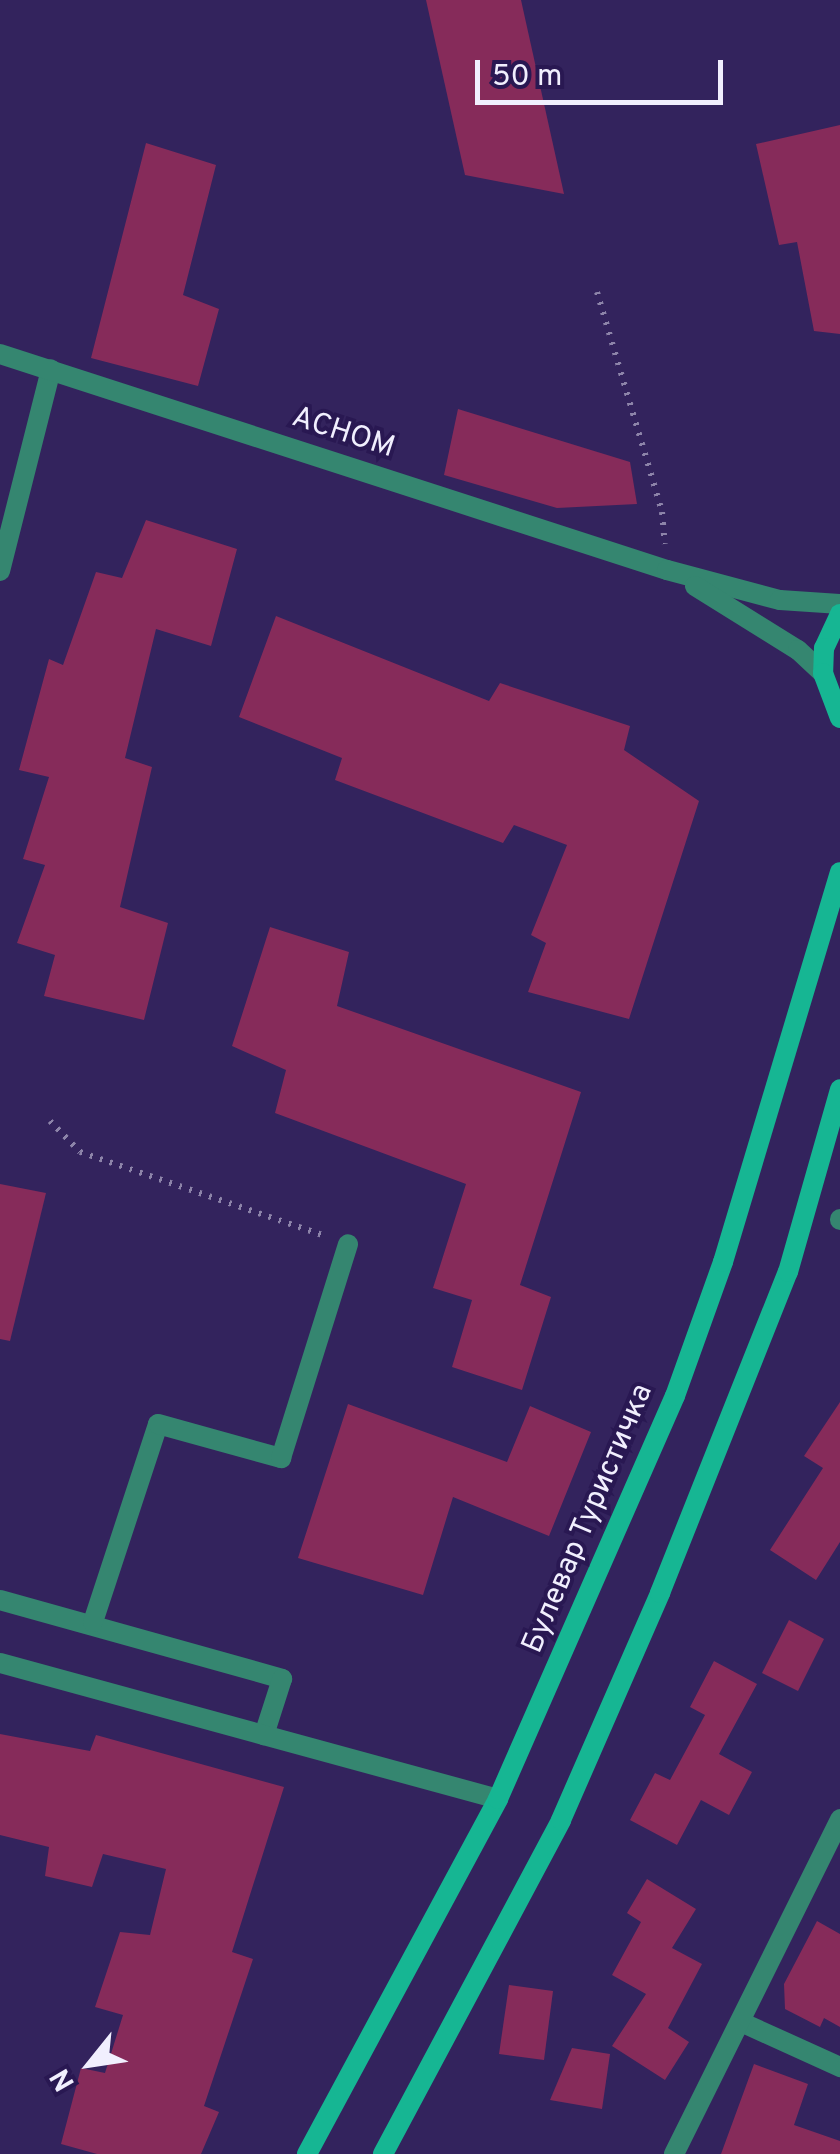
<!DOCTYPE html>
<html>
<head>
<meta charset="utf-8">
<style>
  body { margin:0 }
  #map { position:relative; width:840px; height:2154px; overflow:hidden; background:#33235d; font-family:Overpass,sans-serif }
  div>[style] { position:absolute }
  .building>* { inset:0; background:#862b5a }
  .path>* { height:6px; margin-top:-3px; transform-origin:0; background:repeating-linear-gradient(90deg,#8d84a9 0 2.5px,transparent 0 10.5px) }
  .service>* { height:20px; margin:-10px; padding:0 10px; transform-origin:10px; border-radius:10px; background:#358670 }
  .minor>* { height:20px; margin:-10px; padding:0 10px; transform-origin:10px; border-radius:10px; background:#358670 }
  .tertiary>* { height:20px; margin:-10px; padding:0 10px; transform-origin:10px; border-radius:10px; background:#358670 }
  .secondary>* { height:20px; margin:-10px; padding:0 10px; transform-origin:10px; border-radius:10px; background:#16b693 }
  span { translate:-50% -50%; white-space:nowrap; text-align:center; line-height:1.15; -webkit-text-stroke:8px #291852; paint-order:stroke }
  .street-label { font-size:30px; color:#f1effe }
  .north { position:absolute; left:40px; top:2014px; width:100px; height:100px; -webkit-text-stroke:8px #291852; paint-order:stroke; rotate:240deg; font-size:28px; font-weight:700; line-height:40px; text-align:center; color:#f1effe }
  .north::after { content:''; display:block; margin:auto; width:35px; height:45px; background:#f1effe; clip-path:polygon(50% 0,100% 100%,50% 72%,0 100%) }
  .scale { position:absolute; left:475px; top:60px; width:248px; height:45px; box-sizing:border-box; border:5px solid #f1effe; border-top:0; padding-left:12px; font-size:30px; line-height:35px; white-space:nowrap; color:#f1effe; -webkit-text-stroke:8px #291852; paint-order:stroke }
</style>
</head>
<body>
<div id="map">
  <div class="building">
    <i style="clip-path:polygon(426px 0,521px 0,564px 194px,465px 175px)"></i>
    <i style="clip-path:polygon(840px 125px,840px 334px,814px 331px,797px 242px,779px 245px,756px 144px)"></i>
    <i style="clip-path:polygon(146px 143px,216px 165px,183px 295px,219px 309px,198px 386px,91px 358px)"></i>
    <i style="clip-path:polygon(458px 409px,630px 462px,637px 504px,557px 508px,444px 475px)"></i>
    <i style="clip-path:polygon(146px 520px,237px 549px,211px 646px,156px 629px,125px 758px,152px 767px,120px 907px,168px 923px,144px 1020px,44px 996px,55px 955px,17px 943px,45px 865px,23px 859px,49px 777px,19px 770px,49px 659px,63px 665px,96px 572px,122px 578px)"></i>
    <i style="clip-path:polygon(276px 616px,489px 701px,500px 683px,630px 726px,624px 750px,699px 801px,629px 1019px,528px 992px,546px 943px,531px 935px,567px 845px,514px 825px,503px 843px,335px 780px,342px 758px,239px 717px)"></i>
    <i style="clip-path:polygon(270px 927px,349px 952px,337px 1006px,581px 1092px,520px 1285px,551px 1297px,522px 1390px,452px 1367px,472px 1300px,433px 1288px,466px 1184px,275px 1113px,286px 1070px,232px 1046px)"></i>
    <i style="clip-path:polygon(0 1184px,46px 1193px,10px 1341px,0 1339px)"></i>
    <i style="clip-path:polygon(840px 1402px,840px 1542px,816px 1580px,770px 1550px,823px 1468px,804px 1456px)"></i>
    <i style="clip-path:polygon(348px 1404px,507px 1462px,530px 1406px,591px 1432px,549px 1536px,453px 1497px,423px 1595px,298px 1558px)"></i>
    <i style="clip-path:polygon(789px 1620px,824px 1639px,798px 1691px,762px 1673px)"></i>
    <i style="clip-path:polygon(714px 1661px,757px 1684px,719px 1754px,752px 1772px,729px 1815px,701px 1800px,677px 1845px,630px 1820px,655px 1773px,670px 1780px,705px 1715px,690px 1707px)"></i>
    <i style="clip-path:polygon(0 1734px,90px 1751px,96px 1735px,284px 1787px,232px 1952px,253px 1959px,204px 2106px,219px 2112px,201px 2154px,97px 2154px,61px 2144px,81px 2068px,105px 2073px,123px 2015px,95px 2007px,120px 1932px,150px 1935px,166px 1869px,103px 1854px,92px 1887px,45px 1876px,49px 1847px,0 1835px)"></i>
    <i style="clip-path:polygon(647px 1879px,696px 1909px,672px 1948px,702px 1964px,668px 2028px,689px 2042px,665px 2080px,612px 2046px,646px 1994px,612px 1975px,641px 1922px,627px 1913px)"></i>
    <i style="clip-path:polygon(817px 1921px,840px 1934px,840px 2027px,824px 2018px,820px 2027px,785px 2009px,784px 1984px)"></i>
    <i style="clip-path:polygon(509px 1985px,553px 1991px,544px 2060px,499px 2054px)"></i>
    <i style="clip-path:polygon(572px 2048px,610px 2054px,602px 2109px,550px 2100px)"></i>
    <i style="clip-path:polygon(754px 2064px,808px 2084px,794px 2125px,840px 2141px,840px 2154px,721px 2154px)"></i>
  </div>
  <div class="path">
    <i style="left:597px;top:292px;width:229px;rotate:73.5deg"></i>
    <i style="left:662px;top:512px;width:32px;rotate:85deg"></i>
    <i style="left:50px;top:1121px;width:43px;rotate:45.9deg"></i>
    <i style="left:80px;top:1152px;width:262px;rotate:18.9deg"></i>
  </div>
  <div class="service">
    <i style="left:0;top:1600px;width:293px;rotate:15.6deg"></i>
    <i style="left:282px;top:1679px;width:59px;rotate:107.8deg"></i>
    <i style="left:93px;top:1622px;width:208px;rotate:-71.8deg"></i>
    <i style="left:158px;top:1424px;width:128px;rotate:15.5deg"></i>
    <i style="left:281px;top:1458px;width:224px;rotate:-72.6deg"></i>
  </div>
  <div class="minor">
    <i style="left:0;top:571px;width:208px;rotate:-75.8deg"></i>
    <i style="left:840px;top:1219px;width:1px;rotate:90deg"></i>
    <i style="left:0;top:1663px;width:516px;rotate:15.27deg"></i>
    <i style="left:743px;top:2023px;width:107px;rotate:24.4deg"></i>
    <i style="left:674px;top:2154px;width:374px;rotate:-63.6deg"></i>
  </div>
  <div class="tertiary">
    <i style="left:0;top:354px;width:701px;rotate:17.94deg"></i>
    <i style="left:667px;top:570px;width:117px;rotate:14.9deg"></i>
    <i style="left:780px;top:600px;width:60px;rotate:3.8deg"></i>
    <i style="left:695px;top:586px;width:121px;rotate:31.9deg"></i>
    <i style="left:798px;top:650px;width:34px;rotate:43deg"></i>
  </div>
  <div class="secondary">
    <i style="left:840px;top:614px;width:38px;rotate:115deg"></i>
    <i style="left:824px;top:648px;width:25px;rotate:92deg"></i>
    <i style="left:823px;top:673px;width:48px;rotate:69.3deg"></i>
    <i style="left:307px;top:2154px;width:403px;rotate:-61.7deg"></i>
    <i style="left:498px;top:1799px;width:440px;rotate:-66.3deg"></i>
    <i style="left:675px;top:1396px;width:142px;rotate:-70.3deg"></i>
    <i style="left:723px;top:1262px;width:407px;rotate:-73.3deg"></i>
    <i style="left:383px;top:2154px;width:378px;rotate:-61.9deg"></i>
    <i style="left:561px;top:1820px;width:248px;rotate:-66.4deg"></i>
    <i style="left:660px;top:1593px;width:346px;rotate:-68.3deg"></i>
    <i style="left:788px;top:1272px;width:190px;rotate:-74.1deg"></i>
  </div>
  <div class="street-label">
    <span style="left:343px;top:434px;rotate:18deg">АСНОМ</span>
    <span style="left:589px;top:1519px;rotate:-67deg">Булевар Туристичка</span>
  </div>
  <div class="north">N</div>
  <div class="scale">50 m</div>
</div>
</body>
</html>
